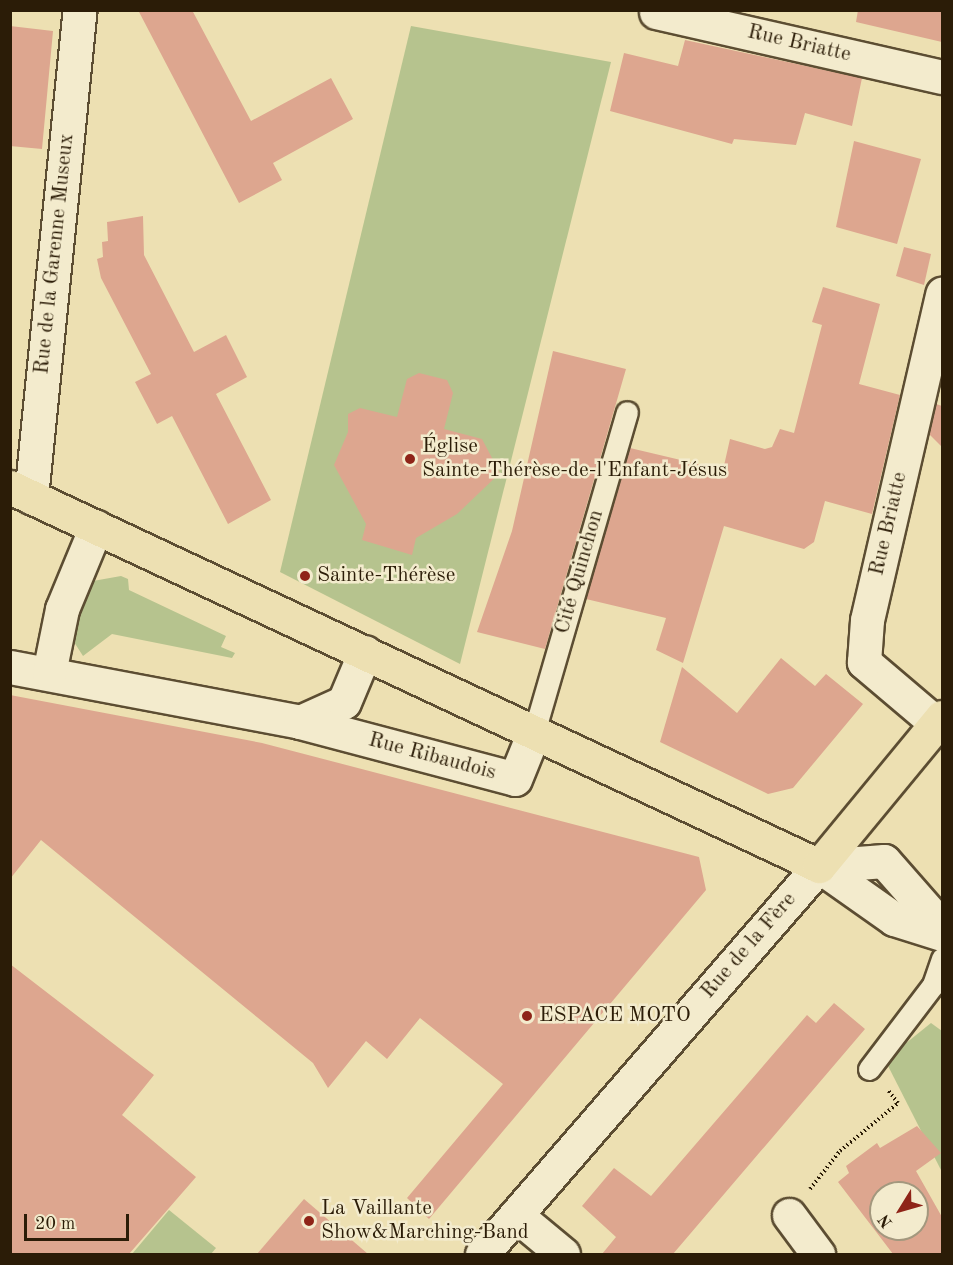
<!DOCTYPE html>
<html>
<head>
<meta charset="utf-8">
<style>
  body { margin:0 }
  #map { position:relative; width:953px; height:1265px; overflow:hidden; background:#ede0b2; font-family:"Old Standard TT",serif }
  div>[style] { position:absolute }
  .green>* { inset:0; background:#b6c38e }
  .building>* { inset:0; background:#dda68f }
  .path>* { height:4px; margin-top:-2px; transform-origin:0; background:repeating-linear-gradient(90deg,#2b1c07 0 1.5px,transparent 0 4.5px) }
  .roads { filter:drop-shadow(2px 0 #5c4d32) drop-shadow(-2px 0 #5c4d32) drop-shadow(0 2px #5c4d32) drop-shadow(0 -2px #5c4d32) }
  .service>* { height:21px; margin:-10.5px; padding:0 10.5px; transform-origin:10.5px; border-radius:10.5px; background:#f3ebcd }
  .minor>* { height:33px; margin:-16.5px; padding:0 16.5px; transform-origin:16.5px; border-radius:16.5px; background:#f3ebcd }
  .secondary>* { height:33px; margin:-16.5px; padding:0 16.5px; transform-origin:16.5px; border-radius:16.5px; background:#f3ebcd }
  .primary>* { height:33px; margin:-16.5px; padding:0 16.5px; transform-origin:16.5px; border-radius:16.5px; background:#ede0b2 }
  .dots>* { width:16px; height:16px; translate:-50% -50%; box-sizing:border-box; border:3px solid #f3ebcd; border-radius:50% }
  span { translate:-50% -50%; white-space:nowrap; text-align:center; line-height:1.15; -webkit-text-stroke:5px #f3ebcd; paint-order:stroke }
  .street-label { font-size:21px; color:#2b1c07 }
  .poi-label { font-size:21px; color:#2b1c07 }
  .left { translate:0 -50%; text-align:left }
  .frame { position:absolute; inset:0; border:12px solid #2b1c07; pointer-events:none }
  .north { position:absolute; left:869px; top:1181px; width:60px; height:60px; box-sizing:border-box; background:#f3ebcd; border:2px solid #a3987e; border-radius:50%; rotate:233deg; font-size:16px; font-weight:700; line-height:24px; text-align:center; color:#2b1c07 }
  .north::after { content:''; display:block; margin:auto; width:21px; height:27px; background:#8f2418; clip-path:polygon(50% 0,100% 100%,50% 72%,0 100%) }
  .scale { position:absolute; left:24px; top:1214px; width:105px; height:27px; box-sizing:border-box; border:3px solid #2b1c07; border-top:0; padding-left:8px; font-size:18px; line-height:21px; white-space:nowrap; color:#2b1c07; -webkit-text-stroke:4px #f3ebcd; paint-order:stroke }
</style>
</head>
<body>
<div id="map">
  <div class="green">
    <i style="clip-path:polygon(411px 26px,611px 62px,460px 664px,280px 572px)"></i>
    <i style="clip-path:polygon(121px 576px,128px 579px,129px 590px,226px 636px,221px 647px,235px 653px,232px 658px,112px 634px,83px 656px,74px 642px,81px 599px,93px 581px)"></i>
    <i style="clip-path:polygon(931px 1023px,942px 1031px,942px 1172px,885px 1060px)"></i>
    <i style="clip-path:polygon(169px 1210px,216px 1248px,211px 1254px,132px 1254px)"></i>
  </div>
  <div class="building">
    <i style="clip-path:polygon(138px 10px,192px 10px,251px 121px,331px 78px,353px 119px,273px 163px,282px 180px,239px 203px)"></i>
    <i style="clip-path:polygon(858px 10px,942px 10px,942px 42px,856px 22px)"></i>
    <i style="clip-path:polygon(10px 26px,53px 31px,42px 149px,10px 146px)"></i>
    <i style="clip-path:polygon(685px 40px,862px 78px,852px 126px,805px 113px,796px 145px,734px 139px,732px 144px,610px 111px,624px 53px,678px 66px)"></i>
    <i style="clip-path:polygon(854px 141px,921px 159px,897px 244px,836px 227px)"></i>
    <i style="clip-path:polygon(143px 216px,144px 255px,194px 352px,226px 335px,247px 377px,216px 394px,271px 500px,228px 524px,172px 416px,157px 424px,135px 382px,151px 374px,101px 278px,97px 259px,103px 257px,102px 242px,108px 241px,107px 222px)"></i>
    <i style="clip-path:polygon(904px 247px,931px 254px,924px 285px,896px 276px)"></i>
    <i style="clip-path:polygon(823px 287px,880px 304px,859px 384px,900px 395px,872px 514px,825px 501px,814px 542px,804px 549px,724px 526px,683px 663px,656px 650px,666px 618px,586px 599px,630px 448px,723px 470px,730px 439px,765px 449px,772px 447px,780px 429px,794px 433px,822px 325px,812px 322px)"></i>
    <i style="clip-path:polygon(553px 351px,626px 369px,545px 649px,477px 632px,512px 531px)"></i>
    <i style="clip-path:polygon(419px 373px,447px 380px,453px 393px,444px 429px,482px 439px,500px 473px,457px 514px,416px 538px,412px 555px,362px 540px,366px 524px,334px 465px,348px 432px,348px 414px,360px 408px,397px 417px,407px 379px)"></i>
    <i style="clip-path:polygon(936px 404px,942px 406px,942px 447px,929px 434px)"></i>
    <i style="clip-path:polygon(781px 658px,815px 686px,826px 674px,863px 704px,793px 788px,768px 794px,660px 742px,682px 667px,737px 713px)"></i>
    <i style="clip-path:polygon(10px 695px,262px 743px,699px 857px,706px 890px,429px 1219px,407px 1198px,503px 1084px,420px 1018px,387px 1059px,366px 1041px,328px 1088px,313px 1063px,41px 840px,10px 879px)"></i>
    <i style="clip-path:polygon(10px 964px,154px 1075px,122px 1115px,196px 1177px,129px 1254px,10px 1254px)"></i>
    <i style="clip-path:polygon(834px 1003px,865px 1029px,673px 1254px,602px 1254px,616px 1237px,582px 1206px,614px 1168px,651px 1196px,807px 1015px,816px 1023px)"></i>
    <i style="clip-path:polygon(evenodd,917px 1126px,941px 1153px,916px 1171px,942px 1217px,942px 1254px,893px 1254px,838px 1182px,849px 1173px,846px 1166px,877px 1143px,880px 1148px,917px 1126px,881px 1193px,917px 1193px,917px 1229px,881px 1229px,881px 1193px)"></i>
    <i style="clip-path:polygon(304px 1199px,368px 1254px,257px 1254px)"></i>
  </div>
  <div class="path">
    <i style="left:810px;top:1189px;width:48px;rotate:-51.7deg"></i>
    <i style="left:840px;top:1151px;width:75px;rotate:-39.6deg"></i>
    <i style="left:898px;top:1103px;width:16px;rotate:-128deg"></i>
  </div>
  <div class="roads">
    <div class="service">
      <i style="left:534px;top:732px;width:333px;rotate:-73.8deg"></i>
      <i style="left:869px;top:1069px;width:106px;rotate:-52.7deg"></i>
      <i style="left:933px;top:985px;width:28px;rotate:-71deg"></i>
    </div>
    <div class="minor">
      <i style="left:656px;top:12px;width:293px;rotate:12.8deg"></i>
      <i style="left:31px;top:497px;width:489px;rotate:-84.3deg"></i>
      <i style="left:10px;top:667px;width:295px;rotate:10.7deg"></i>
      <i style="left:300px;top:722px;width:48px;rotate:-24.4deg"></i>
      <i style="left:344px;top:702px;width:54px;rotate:-67.2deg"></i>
      <i style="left:49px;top:673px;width:65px;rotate:-78.5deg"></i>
      <i style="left:62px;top:609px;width:89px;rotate:-67.5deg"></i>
      <i style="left:300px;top:722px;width:222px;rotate:14.8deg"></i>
      <i style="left:515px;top:779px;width:51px;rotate:-68deg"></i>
      <i style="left:937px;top:724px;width:96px;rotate:-139.7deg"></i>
      <i style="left:864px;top:662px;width:42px;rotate:-85.9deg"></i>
      <i style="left:867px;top:620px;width:335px;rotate:-77deg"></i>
      <i style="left:516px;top:1215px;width:61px;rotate:39.7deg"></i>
      <i style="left:789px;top:1215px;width:49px;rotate:53.4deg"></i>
    </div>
    <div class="secondary">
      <i style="left:819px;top:866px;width:65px;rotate:-4.4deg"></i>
      <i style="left:884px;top:861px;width:88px;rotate:48.7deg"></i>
      <i style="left:819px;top:866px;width:92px;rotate:35.2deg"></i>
      <i style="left:894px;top:919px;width:50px;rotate:17.4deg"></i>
      <i style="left:482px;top:1254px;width:514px;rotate:-49.02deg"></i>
    </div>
    <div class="primary">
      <i style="left:10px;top:487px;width:893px;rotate:25.1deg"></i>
      <i style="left:819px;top:866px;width:193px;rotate:-50.5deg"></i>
    </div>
  </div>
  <div class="dots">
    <i style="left:410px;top:459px;background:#8f2418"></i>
    <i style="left:305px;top:576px;background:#8f2418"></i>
    <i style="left:527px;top:1016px;background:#8f2418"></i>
    <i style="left:309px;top:1221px;background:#8f2418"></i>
  </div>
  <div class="street-label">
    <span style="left:799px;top:44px;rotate:13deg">Rue Briatte</span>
    <span style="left:55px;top:254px;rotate:-84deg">Rue de la Garenne Museux</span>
    <span style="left:889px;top:524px;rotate:-77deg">Rue Briatte</span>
    <span style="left:580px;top:572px;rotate:-74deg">Cité Quinchon</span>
    <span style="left:432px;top:757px;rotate:15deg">Rue Ribaudois</span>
    <span style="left:749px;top:946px;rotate:-49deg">Rue de la Fère</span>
  </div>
  <div class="poi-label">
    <span class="left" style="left:422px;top:459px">Église<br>Sainte-Thérèse-de-l'Enfant-Jésus</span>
    <span class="left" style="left:317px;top:576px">Sainte-Thérèse</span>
    <span class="left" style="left:539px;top:1016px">ESPACE MOTO</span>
    <span class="left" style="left:321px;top:1221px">La Vaillante<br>Show&amp;Marching-Band</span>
  </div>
  <div class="frame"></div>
  <div class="north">N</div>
  <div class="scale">20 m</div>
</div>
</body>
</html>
